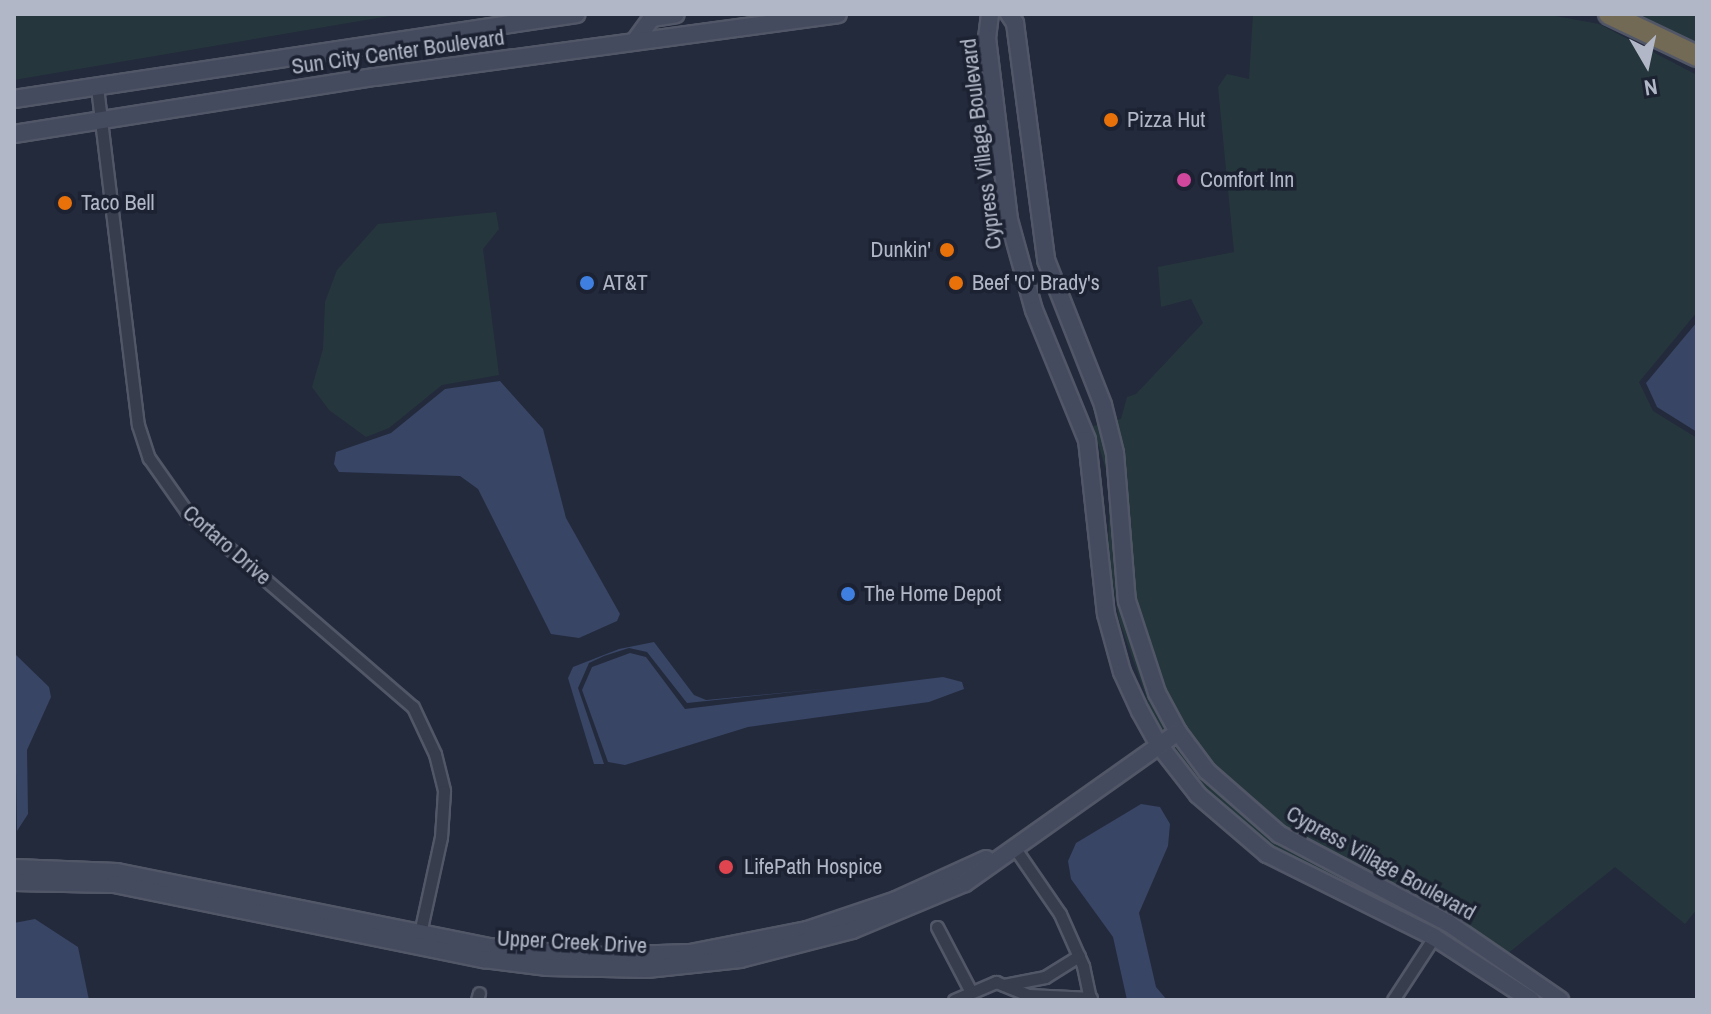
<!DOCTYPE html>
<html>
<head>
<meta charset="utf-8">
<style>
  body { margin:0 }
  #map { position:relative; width:1711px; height:1014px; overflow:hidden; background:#232a3c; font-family:"Archivo Narrow",sans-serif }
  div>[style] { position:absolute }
  .green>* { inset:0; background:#25373d }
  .water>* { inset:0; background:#384565 }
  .roads { filter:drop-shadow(2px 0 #525767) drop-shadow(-2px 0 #525767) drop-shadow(0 2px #525767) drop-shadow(0 -2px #525767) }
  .street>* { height:11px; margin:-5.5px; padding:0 5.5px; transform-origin:5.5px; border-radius:5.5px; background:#373d4c }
  .secondary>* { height:16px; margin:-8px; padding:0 8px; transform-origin:8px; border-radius:8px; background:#454b5f }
  .highway>* { height:20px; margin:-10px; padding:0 10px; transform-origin:10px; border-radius:10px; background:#726a54 }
  .dots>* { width:22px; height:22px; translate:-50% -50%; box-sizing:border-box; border:4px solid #1c2231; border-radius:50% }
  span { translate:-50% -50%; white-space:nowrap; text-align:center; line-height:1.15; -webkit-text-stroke:7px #1c2231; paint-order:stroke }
  .street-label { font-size:22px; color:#b2b7c7 }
  .poi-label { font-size:22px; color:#b2b7c7 }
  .left { translate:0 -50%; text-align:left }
  .right { translate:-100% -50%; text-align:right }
  .frame { position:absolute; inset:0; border:16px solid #b2b7c7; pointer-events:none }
  .north { position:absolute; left:1607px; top:24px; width:80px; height:80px; -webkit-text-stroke:6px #1c2231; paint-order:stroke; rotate:171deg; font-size:22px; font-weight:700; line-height:32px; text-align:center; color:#b2b7c7 }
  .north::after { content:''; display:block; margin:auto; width:28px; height:36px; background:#b2b7c7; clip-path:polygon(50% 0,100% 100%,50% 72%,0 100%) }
</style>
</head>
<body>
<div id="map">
  <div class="green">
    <i style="clip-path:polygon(14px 14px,76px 15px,401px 14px,14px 80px)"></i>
    <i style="clip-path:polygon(1253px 14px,1545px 14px,1599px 24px,1697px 75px,1697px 312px,1639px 382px,1653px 411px,1697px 438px,1697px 909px,1685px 924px,1615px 867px,1507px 954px,1282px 829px,1211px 767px,1162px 690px,1133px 600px,1113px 421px,1121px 419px,1127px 397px,1136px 394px,1203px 323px,1191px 299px,1161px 307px,1158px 267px,1234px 252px,1218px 87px,1227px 74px,1249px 79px)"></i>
    <i style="clip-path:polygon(1624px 14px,1697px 14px,1697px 50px)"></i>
    <i style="clip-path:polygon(496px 212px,499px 229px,483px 249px,499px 375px,442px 385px,389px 428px,366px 437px,329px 410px,312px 387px,323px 349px,325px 302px,337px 270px,378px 224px)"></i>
    <i style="clip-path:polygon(1102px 424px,1109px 454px,1122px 602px,1132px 641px,1171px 730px,1160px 736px,1119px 620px,1108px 552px,1110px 483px,1093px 426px)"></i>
    <i style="clip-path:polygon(1177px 740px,1277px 839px,1486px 956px,1284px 857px,1209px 798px,1167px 746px)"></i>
  </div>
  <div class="water">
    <i style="clip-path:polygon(1697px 322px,1697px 432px,1657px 407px,1646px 383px)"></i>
    <i style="clip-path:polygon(500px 381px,543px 429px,566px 518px,620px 614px,617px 621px,579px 638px,551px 634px,478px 489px,460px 476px,339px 472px,334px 464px,336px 452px,391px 433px,445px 389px)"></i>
    <i style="clip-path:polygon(654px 642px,694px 695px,706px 700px,832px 688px,687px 703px,647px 652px,629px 648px,604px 656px,589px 663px,578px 688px,604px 764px,594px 764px,568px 678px,573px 667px,619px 649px)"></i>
    <i style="clip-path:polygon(14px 653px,49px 687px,51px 697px,27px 750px,28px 814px,17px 831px)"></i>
    <i style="clip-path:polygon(630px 653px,646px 657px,685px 709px,943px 677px,962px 682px,964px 689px,929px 702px,748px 727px,625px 765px,608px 762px,582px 690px,592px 667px)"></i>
    <i style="clip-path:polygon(1141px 804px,1160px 807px,1170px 824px,1168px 846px,1139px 913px,1156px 987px,1167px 1000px,1127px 1000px,1113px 937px,1071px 879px,1068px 861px,1076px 843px)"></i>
    <i style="clip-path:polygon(35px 919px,78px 947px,89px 1000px,16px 1000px,14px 923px)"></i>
  </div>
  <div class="roads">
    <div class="street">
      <i style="left:97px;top:87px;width:340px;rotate:83.1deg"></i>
      <i style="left:138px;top:425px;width:35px;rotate:72deg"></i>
      <i style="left:149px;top:458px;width:66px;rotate:54.9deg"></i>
      <i style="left:187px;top:512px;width:298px;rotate:40.8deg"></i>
      <i style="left:413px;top:707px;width:52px;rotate:64.9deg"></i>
      <i style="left:435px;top:754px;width:38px;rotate:76deg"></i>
      <i style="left:444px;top:791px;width:46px;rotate:93.7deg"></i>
      <i style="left:441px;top:837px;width:103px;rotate:102.3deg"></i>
      <i style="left:1014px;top:847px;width:81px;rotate:55.5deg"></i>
      <i style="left:1060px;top:914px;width:57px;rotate:66.1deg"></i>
      <i style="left:1083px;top:966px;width:35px;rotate:78deg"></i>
      <i style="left:937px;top:927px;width:71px;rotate:62.4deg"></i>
      <i style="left:1004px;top:985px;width:42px;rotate:-11deg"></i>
      <i style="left:1045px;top:977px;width:40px;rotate:-32deg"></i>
      <i style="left:477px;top:1000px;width:7px;rotate:-74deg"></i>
      <i style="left:954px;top:1000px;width:46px;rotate:-23.2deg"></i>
      <i style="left:996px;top:982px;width:35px;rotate:22deg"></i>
      <i style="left:1028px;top:995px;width:63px;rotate:2.7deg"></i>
      <i style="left:1393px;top:1000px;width:75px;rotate:-56.9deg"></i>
    </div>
    <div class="secondary">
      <i style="left:990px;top:14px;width:24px;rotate:97deg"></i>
      <i style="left:987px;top:38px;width:183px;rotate:83.1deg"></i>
      <i style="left:1009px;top:220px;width:93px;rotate:74.5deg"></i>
      <i style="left:1034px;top:310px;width:140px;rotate:67.8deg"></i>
      <i style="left:1087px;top:440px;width:175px;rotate:83.8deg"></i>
      <i style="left:1106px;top:614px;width:60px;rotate:74.6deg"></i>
      <i style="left:1122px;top:672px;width:43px;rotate:65.2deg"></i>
      <i style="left:1140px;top:711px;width:39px;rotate:61deg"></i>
      <i style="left:1159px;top:745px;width:63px;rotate:52deg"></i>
      <i style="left:1198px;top:795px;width:91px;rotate:40.5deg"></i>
      <i style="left:1267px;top:854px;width:186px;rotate:26.4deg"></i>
      <i style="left:1434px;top:937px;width:116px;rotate:33deg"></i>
      <i style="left:1009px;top:14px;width:11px;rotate:56deg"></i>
      <i style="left:1015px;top:23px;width:239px;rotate:82.5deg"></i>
      <i style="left:1046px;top:260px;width:156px;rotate:68.5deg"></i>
      <i style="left:1103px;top:405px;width:49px;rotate:76deg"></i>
      <i style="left:1115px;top:453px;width:148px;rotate:85.4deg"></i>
      <i style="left:1127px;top:601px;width:97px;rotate:71.9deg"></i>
      <i style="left:1157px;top:693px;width:44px;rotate:61.7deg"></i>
      <i style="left:1178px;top:732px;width:49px;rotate:53.4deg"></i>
      <i style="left:1207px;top:771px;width:96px;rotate:41.2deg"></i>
      <i style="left:1279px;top:834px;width:191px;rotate:27.8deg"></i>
      <i style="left:1448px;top:923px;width:136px;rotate:34.5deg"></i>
      <i style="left:635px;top:41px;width:29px;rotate:-54deg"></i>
      <i style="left:652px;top:18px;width:24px;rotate:-9deg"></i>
      <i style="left:14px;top:99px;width:569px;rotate:-8.59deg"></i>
      <i style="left:14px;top:134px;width:365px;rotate:-9deg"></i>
      <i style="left:375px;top:77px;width:467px;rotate:-7.7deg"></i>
      <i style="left:14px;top:868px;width:103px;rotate:2.2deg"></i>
      <i style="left:117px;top:872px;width:379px;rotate:11.4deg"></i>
      <i style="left:489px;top:947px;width:107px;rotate:4.8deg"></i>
      <i style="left:596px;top:956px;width:94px;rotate:-1.8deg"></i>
      <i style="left:690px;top:953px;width:119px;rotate:-11.1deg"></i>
      <i style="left:807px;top:930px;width:94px;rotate:-18.6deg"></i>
      <i style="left:896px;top:900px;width:99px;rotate:-24.5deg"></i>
      <i style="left:14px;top:882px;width:100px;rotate:1.1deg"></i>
      <i style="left:114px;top:884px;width:378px;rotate:11.5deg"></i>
      <i style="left:484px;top:959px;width:64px;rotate:7.2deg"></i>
      <i style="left:547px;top:967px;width:100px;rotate:1.1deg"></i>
      <i style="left:647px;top:969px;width:94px;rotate:-6.1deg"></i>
      <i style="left:740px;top:959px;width:116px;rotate:-14.5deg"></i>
      <i style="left:852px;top:930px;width:122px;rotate:-22.6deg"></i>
      <i style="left:965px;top:883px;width:261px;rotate:-35.3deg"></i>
    </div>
    <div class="highway">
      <i style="left:1609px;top:14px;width:98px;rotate:25.5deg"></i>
    </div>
  </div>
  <div class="dots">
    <i style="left:1111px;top:120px;background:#e8710a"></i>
    <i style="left:1184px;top:180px;background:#d1479c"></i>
    <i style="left:65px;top:203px;background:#e8710a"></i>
    <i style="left:947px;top:250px;background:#e8710a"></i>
    <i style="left:587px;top:283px;background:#3f7fe0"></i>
    <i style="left:956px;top:283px;background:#e8710a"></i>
    <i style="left:848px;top:594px;background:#3f7fe0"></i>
    <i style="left:726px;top:867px;background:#e0444e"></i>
  </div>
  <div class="street-label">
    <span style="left:398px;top:52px;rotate:-8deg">Sun City Center Boulevard</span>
    <span style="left:981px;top:144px;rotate:-97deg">Cypress Village Boulevard</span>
    <span style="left:227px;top:545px;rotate:41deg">Cortaro Drive</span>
    <span style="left:1381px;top:863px;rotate:29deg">Cypress Village Boulevard</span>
    <span style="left:572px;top:942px;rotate:3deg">Upper Creek Drive</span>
  </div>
  <div class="poi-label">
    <span class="left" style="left:1127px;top:120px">Pizza Hut</span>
    <span class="left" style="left:1200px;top:180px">Comfort Inn</span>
    <span class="left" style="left:81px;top:203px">Taco Bell</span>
    <span class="right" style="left:931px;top:250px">Dunkin'</span>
    <span class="left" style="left:603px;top:283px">AT&amp;T</span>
    <span class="left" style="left:972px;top:283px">Beef 'O' Brady's</span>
    <span class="left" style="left:864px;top:594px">The Home Depot</span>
    <span class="left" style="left:744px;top:867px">LifePath Hospice</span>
  </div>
  <div class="frame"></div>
  <div class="north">N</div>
</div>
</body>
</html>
